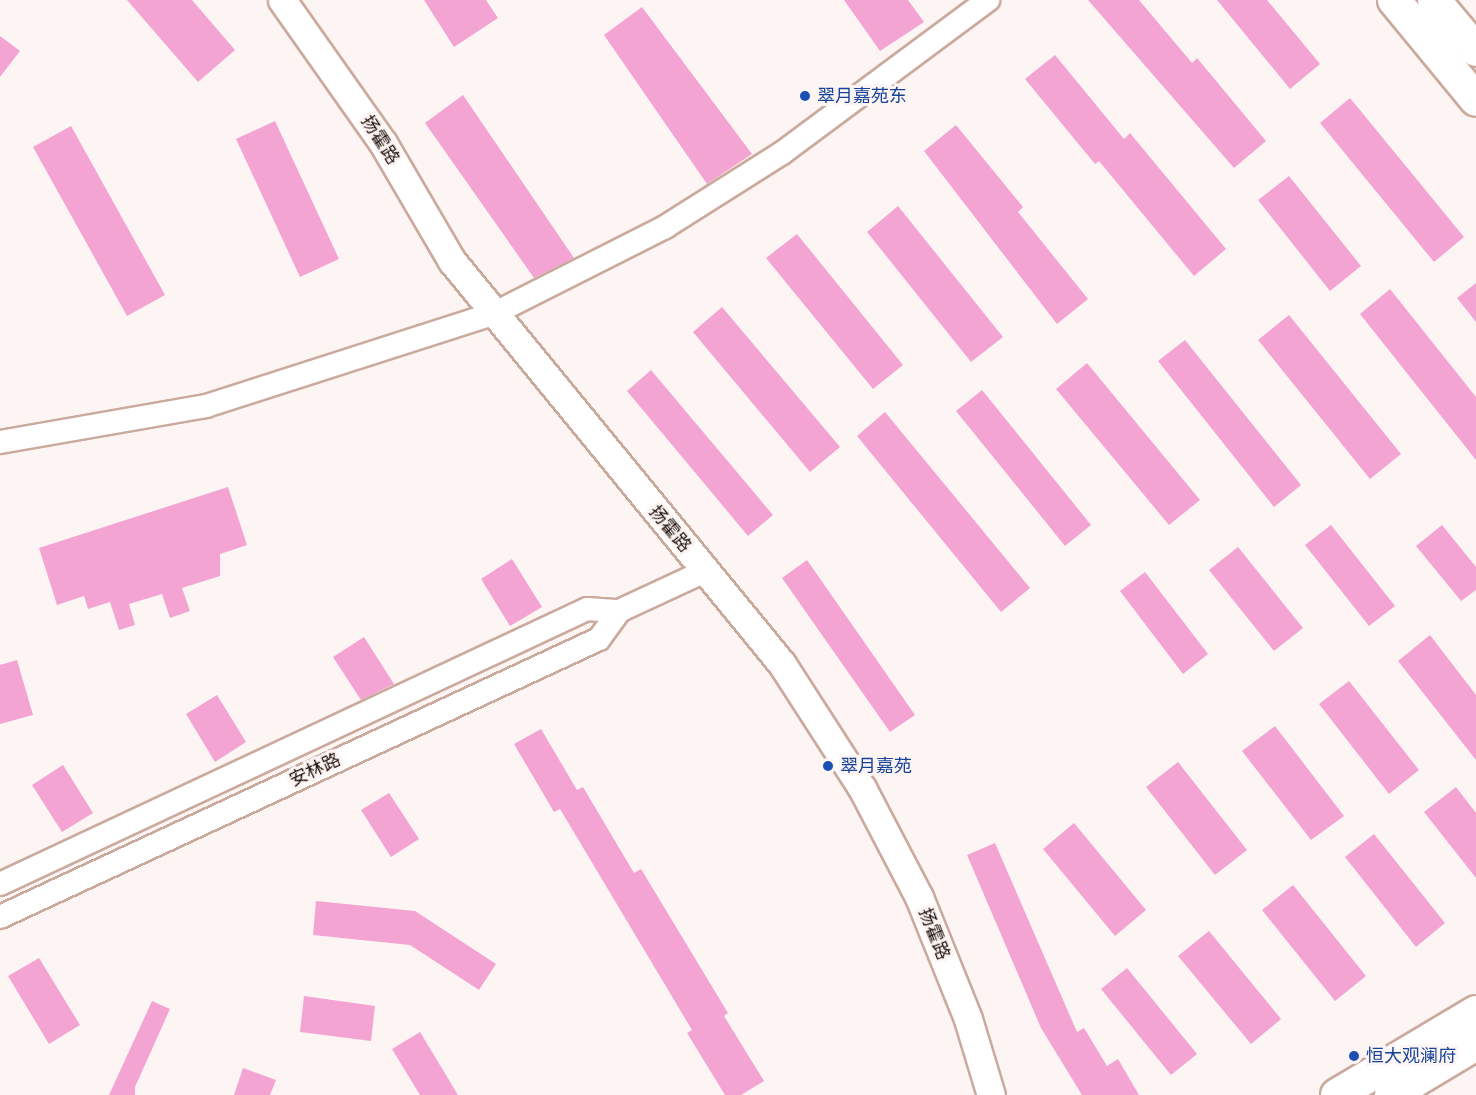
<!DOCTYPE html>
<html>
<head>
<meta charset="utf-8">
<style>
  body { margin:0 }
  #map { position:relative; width:1476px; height:1095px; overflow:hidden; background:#fdf5f3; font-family:Raleway,"Noto Sans SC",sans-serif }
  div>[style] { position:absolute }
  .building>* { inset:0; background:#f3a4d3 }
  .roads { filter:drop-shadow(2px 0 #cbaa9e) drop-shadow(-2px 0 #cbaa9e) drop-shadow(0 2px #cbaa9e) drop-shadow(0 -2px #cbaa9e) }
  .minor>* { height:22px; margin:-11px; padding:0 11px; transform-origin:11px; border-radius:11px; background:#fff }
  .tertiary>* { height:27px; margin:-13.5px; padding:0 13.5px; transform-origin:13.5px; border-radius:13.5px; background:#fff }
  .secondary>* { height:32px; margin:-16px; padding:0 16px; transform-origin:16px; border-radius:16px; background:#fff }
  .dots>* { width:16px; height:16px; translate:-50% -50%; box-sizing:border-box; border:3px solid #fdf5f3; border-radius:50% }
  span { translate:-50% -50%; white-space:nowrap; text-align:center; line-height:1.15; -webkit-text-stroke:6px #fdf5f3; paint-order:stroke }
  .transit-label { font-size:18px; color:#164399 }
  .left { translate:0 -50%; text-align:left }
  .street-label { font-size:18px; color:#180d09 }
</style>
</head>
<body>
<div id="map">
  <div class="building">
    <i style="clip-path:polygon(127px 0,192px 0,235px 50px,198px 82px)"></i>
    <i style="clip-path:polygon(424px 0,486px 0,498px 18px,454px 47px)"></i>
    <i style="clip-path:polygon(844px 0,908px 0,924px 22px,880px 51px)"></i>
    <i style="clip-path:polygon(1088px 0,1139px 0,1192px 63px,1197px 58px,1266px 141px,1234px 168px)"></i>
    <i style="clip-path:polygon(1217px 0,1267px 0,1320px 64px,1290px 89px)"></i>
    <i style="clip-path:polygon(642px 7px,752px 154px,707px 184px,604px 35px)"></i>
    <i style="clip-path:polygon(0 36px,20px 51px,0 77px)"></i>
    <i style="clip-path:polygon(1055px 55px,1124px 139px,1130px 133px,1226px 249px,1194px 276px,1099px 161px,1095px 164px,1025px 79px)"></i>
    <i style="clip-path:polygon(463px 95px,574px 258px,534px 278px,425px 123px)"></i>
    <i style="clip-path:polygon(1350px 98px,1464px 237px,1434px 262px,1320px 123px)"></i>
    <i style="clip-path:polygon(275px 121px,339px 259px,300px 277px,236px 139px)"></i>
    <i style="clip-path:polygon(956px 125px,1023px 207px,1018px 212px,1088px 299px,1057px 324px,924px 151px)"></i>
    <i style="clip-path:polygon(71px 126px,165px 295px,127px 316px,33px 147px)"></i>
    <i style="clip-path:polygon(1289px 176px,1361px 266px,1330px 291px,1258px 200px)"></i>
    <i style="clip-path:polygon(898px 206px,1003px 337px,971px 362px,867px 232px)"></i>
    <i style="clip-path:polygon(797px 234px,903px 365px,873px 389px,766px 258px)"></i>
    <i style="clip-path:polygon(1476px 283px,1476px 322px,1457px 298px)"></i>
    <i style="clip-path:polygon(1390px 289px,1476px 397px,1476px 460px,1360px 314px)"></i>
    <i style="clip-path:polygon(722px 307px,840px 447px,810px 472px,693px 332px)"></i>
    <i style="clip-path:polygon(1289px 315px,1401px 454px,1370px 479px,1258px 340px)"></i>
    <i style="clip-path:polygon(1185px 340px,1301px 485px,1274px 507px,1158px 361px)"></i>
    <i style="clip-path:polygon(1087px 363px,1200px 500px,1169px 525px,1056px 389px)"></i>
    <i style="clip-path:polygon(651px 370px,773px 515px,748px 536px,627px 391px)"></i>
    <i style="clip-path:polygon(982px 390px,1091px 525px,1065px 546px,956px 411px)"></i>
    <i style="clip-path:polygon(885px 412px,1030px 588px,1001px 612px,857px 436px)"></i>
    <i style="clip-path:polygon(228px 487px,247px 545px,220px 554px,220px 576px,182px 588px,190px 611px,170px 618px,162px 594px,129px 604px,135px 625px,119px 630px,110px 602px,88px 609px,84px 596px,57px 605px,39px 548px)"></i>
    <i style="clip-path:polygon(1331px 525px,1395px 606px,1369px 626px,1305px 545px)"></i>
    <i style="clip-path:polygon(1442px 525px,1476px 567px,1476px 590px,1461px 601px,1416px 546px)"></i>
    <i style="clip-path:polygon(1238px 547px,1303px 628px,1274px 651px,1209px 570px)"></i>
    <i style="clip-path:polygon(512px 559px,542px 607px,510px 626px,481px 579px)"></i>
    <i style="clip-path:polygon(807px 560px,915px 715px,890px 732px,782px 578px)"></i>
    <i style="clip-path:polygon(1145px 572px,1208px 654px,1183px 674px,1120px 591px)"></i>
    <i style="clip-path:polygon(1430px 635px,1476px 695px,1476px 760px,1398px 661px)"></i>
    <i style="clip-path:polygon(364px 637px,394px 684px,361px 700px,333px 657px)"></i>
    <i style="clip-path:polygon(17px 660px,33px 715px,0 724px,0 665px)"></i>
    <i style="clip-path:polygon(1349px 681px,1419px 770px,1389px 794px,1319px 704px)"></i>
    <i style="clip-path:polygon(217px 695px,246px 742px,215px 762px,186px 714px)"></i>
    <i style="clip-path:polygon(1275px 726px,1344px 816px,1311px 840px,1242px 751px)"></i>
    <i style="clip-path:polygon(541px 729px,577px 790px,583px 787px,634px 873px,641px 869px,728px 1013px,724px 1016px,764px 1081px,741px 1095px,725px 1095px,687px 1033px,692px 1030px,560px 809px,554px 812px,514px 744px)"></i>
    <i style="clip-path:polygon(1178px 762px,1247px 850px,1215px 875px,1146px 787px)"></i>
    <i style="clip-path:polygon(63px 765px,93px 813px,62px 832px,32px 785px)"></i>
    <i style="clip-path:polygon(1456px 787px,1476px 813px,1476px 878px,1424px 812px)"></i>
    <i style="clip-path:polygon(389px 793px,419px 839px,391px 857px,361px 810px)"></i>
    <i style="clip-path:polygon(1074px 823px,1146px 910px,1115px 936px,1043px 849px)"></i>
    <i style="clip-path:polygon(1374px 834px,1445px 923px,1416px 947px,1345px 857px)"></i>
    <i style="clip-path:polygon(995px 843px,1077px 1032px,1084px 1028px,1107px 1066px,1118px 1059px,1139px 1095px,1082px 1095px,1041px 1028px,967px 855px)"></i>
    <i style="clip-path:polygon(1293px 885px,1366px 976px,1335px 1001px,1262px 910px)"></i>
    <i style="clip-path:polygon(316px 901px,415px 911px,496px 964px,479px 990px,410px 945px,313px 935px)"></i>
    <i style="clip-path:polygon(1209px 931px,1281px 1019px,1251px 1044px,1178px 956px)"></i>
    <i style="clip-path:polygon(39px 958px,80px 1025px,49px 1044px,8px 976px)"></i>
    <i style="clip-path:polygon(1127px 968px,1197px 1054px,1171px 1075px,1101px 989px)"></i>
    <i style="clip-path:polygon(304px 996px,375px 1006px,371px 1041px,300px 1032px)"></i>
    <i style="clip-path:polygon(152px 1001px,170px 1009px,135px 1087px,135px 1095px,109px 1095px)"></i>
    <i style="clip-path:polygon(420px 1032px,458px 1095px,420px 1095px,392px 1049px)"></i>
    <i style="clip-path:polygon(243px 1068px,276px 1080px,270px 1095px,234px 1095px)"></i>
  </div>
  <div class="roads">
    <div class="minor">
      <i style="left:0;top:442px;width:209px;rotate:-9.9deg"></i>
      <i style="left:206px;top:406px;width:304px;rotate:-17.8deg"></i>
      <i style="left:495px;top:313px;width:191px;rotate:-26.8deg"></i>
      <i style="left:665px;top:227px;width:138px;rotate:-32.3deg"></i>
      <i style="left:782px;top:153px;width:257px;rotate:-36.6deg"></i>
      <i style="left:0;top:884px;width:648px;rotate:-25.1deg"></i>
      <i style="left:587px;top:609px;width:32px;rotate:4deg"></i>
      <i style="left:619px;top:611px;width:95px;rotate:-24.9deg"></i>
      <i style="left:0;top:917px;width:660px;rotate:-24.9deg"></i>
      <i style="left:599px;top:639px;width:34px;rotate:-54deg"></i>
    </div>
    <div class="tertiary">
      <i style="left:282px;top:0;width:175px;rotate:54.8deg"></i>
      <i style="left:383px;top:143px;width:137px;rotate:59.7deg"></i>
      <i style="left:452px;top:261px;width:521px;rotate:50.69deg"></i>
      <i style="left:782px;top:664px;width:148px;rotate:57.2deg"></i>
      <i style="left:862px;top:788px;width:123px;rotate:62.4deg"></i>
      <i style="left:919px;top:897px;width:131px;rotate:68.1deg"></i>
      <i style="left:968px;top:1019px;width:79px;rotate:73.2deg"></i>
    </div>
    <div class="secondary">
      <i style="left:1394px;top:0;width:129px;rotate:50.6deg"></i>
      <i style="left:1434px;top:0;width:65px;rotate:50deg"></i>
      <i style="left:1337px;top:1095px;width:162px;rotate:-30.8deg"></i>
      <i style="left:1391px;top:1095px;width:99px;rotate:-31deg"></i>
    </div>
  </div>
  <div class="dots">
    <i style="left:805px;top:96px;background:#1a4fb4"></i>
    <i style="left:828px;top:766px;background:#1a4fb4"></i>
    <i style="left:1354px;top:1056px;background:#1a4fb4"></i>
  </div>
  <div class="transit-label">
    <span class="left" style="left:817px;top:96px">翠月嘉苑东</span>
    <span class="left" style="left:840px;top:766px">翠月嘉苑</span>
    <span class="left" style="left:1366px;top:1056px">恒大观澜府</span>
  </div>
  <div class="street-label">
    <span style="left:380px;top:140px;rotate:57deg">扬霍路</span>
    <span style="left:670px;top:529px;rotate:50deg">扬霍路</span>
    <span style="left:315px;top:770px;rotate:-25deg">安林路</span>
    <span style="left:934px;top:934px;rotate:68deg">扬霍路</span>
  </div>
</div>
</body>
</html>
